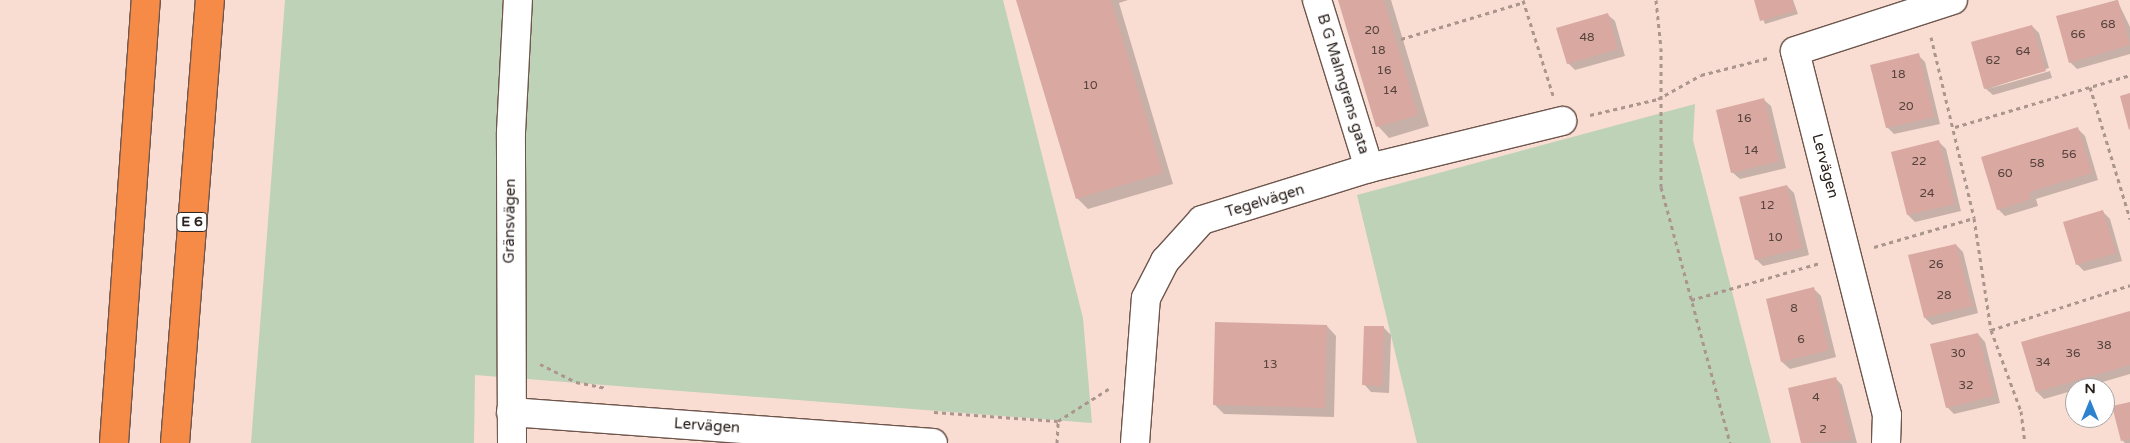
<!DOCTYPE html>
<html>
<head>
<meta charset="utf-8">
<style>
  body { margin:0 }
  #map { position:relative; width:2130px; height:443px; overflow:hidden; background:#f9ddd2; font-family:"Varela Round",sans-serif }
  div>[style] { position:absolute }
  .green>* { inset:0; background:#bed2b8 }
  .shadow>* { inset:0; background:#0003 }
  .building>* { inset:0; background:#d8a8a1 }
  .path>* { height:3px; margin-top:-1.5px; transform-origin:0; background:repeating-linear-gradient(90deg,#ab968e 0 4px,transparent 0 8px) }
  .roads { filter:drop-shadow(1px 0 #6e564d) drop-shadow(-1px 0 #6e564d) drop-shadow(0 1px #6e564d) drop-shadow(0 -1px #6e564d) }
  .minor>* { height:28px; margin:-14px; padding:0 14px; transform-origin:14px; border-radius:14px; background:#fff }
  .highway>* { height:28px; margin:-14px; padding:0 14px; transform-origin:14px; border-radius:14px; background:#f68a47 }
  span { translate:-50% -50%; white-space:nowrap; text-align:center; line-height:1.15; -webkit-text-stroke:5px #fff; paint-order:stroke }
  .number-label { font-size:12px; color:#56423d }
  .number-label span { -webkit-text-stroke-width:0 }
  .shield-label span { padding:1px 4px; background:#fff; border:1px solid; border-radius:4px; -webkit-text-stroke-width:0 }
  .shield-label { font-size:14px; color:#2a201c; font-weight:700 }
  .street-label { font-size:15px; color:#2a201c }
  .north { position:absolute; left:2065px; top:378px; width:50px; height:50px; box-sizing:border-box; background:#fff; border:1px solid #aaa6a4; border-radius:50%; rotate:0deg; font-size:14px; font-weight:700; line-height:20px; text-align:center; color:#2a201c }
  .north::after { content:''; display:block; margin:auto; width:18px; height:22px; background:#2d82d0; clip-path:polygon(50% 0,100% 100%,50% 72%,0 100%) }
</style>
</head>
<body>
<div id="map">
  <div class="green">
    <i style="clip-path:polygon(285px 0,1003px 0,1083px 318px,1092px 423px,475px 375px,474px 443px,251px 443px)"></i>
    <i style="clip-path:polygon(1695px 104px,1693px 140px,1771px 443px,1417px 443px,1357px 195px)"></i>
  </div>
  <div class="shadow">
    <i style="clip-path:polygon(1017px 0,1128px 0,1119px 3px,1173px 184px,1088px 209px,1077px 198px)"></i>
    <i style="clip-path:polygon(1340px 0,1391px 0,1429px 126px,1389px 138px,1378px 126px)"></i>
    <i style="clip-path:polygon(1755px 0,1793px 0,1798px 14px,1765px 24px)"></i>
    <i style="clip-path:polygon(2117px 0,2130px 27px,2130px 54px,2077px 69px,2070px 62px,2057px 17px)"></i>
    <i style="clip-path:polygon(1607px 14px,1615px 21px,1625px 56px,1575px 70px,1568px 63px)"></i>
    <i style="clip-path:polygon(2032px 26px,2039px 33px,2049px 68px,1988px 89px,2050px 71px,2052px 78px,1993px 95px,1985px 88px)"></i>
    <i style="clip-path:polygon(1918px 55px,1925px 62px,1940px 124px,1894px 134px,1887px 127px)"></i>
    <i style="clip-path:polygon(1763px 99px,1771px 106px,1786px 168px,1740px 179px,1732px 172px)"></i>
    <i style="clip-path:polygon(2078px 129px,2085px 136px,2098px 180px,2036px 199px,2038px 206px,2005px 216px,1998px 209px)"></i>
    <i style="clip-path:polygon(1939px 142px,1946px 149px,1961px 211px,1915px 222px,1908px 215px)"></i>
    <i style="clip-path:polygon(1787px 186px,1794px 193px,1809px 255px,1763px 266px,1756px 259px)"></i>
    <i style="clip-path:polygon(2103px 212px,2110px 219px,2122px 261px,2084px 271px,2077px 264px)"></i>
    <i style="clip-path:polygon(1956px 245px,1963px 252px,1978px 313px,1932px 325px,1925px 318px)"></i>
    <i style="clip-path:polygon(1813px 288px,1821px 296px,1836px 357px,1790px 369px,1782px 362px)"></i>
    <i style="clip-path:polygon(2130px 312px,2130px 374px,2044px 399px,2037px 392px)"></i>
    <i style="clip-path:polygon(1327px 326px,1336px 336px,1334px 417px,1224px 414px,1214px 404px)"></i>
    <i style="clip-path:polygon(1383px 327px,1391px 335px,1389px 393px,1371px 392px,1364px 384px)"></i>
    <i style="clip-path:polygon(1978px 334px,1985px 342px,2000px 403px,1954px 414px,1947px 407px)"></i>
    <i style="clip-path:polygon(1835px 378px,1842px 385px,1857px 443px,1802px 443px,1789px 389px)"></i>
    <i style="clip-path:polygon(2130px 403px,2130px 443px,2125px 443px,2123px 441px)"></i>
  </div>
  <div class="building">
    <i style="clip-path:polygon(1016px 0,1111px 0,1163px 173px,1076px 199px)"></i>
    <i style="clip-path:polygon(1338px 0,1384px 0,1418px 115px,1376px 127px)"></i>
    <i style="clip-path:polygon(1754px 0,1792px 0,1795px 11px,1760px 21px)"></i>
    <i style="clip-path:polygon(2118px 0,2130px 45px,2069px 63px,2056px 16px)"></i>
    <i style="clip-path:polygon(1608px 13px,1618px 49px,1567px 64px,1556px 28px)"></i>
    <i style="clip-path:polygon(2032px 25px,2046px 71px,1984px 89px,1971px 42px)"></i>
    <i style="clip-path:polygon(1919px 53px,1934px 117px,1886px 128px,1870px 65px)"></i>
    <i style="clip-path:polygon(2130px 93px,2130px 129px,2129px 130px,2120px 96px)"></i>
    <i style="clip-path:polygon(1764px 98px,1779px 161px,1731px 173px,1716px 110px)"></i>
    <i style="clip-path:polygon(2078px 127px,2092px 173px,2029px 192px,2031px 199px,1997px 210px,1981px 157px)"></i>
    <i style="clip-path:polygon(1939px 140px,1955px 204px,1907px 215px,1891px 152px)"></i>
    <i style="clip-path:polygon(1787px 185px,1802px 248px,1755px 260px,1739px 197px)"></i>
    <i style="clip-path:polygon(2103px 210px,2116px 253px,2076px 265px,2063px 222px)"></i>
    <i style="clip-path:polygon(1956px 244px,1972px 306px,1924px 318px,1908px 255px)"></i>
    <i style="clip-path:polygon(1814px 287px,1829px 350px,1781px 362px,1766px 299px)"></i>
    <i style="clip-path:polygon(2130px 311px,2130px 365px,2036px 392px,2021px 342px)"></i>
    <i style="clip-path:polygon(1215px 322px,1327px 325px,1325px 408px,1213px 405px)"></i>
    <i style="clip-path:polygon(1364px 326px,1384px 326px,1382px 386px,1362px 385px)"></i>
    <i style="clip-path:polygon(1978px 333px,1994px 396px,1946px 408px,1930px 344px)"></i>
    <i style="clip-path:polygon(1836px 377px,1851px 440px,1801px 443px,1788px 388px)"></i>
    <i style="clip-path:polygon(2130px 402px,2130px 439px,2121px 441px,2112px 406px)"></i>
  </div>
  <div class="path">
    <i style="left:1523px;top:0;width:100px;rotate:72.5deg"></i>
    <i style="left:1656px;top:0;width:48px;rotate:84.1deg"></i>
    <i style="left:1661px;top:48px;width:139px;rotate:90deg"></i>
    <i style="left:1661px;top:187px;width:265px;rotate:74.9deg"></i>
    <i style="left:1931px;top:37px;width:186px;rotate:76.6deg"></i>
    <i style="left:1974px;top:218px;width:113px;rotate:81.4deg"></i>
    <i style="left:1991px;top:330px;width:86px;rotate:69.7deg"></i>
    <i style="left:2021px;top:411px;width:32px;rotate:83deg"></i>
    <i style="left:1401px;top:39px;width:128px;rotate:-16.7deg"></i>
    <i style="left:2090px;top:87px;width:138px;rotate:73.1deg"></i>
    <i style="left:1590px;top:115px;width:70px;rotate:-13.2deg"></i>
    <i style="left:1658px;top:99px;width:49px;rotate:-29.2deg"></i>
    <i style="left:1701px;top:75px;width:69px;rotate:-14.2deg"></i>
    <i style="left:1955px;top:127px;width:183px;rotate:-16.5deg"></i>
    <i style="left:1874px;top:247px;width:104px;rotate:-16.2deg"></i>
    <i style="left:1691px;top:300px;width:134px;rotate:-16deg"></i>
    <i style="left:1991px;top:330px;width:146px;rotate:-17.9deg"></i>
    <i style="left:540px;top:364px;width:40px;rotate:26.6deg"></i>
    <i style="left:576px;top:382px;width:31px;rotate:11deg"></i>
    <i style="left:934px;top:412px;width:124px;rotate:4.2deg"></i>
    <i style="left:1058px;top:421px;width:62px;rotate:-32.4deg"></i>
    <i style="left:1057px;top:443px;width:22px;rotate:-87deg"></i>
  </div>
  <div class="roads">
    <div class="minor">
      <i style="left:1317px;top:0;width:176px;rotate:72.8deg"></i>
      <i style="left:511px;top:412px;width:423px;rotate:4.2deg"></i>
      <i style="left:512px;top:443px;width:311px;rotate:-90.2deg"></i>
      <i style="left:511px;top:132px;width:132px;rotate:-87deg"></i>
      <i style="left:1135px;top:443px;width:145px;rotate:-85.7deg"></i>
      <i style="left:1146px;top:298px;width:42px;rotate:-62.8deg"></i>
      <i style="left:1165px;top:261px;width:55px;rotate:-47.9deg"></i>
      <i style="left:1202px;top:220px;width:175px;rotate:-17.3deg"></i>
      <i style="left:1369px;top:168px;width:199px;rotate:-13.7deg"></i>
      <i style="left:1886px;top:443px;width:28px;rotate:-88deg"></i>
      <i style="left:1887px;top:415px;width:375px;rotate:-104.2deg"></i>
      <i style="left:1795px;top:51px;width:166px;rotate:-17.9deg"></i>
    </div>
    <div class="highway">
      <i style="left:114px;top:443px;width:444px;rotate:-85.9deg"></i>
      <i style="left:175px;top:443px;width:444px;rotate:-85.5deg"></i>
    </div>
  </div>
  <div class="number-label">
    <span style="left:2108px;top:25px">68</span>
    <span style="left:1372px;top:31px">20</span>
    <span style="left:2078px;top:35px">66</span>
    <span style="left:1587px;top:38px">48</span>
    <span style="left:1378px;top:51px">18</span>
    <span style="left:2023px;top:52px">64</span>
    <span style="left:1993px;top:61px">62</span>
    <span style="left:1384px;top:71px">16</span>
    <span style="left:1898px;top:75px">18</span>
    <span style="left:1090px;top:86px">10</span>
    <span style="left:1390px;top:91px">14</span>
    <span style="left:1906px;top:107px">20</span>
    <span style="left:1744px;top:119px">16</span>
    <span style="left:1751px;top:151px">14</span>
    <span style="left:2069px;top:155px">56</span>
    <span style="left:1919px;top:162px">22</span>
    <span style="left:2037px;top:164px">58</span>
    <span style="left:2005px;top:174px">60</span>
    <span style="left:1927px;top:194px">24</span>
    <span style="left:1767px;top:206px">12</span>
    <span style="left:1775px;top:238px">10</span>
    <span style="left:1936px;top:265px">26</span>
    <span style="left:1944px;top:296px">28</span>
    <span style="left:1794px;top:309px">8</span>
    <span style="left:1801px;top:340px">6</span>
    <span style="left:2104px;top:346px">38</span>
    <span style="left:1958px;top:354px">30</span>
    <span style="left:2073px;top:354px">36</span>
    <span style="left:2043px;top:363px">34</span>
    <span style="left:1270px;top:365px">13</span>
    <span style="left:1966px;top:386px">32</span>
    <span style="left:1816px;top:398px">4</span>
    <span style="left:1823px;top:430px">2</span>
  </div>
  <div class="shield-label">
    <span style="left:192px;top:222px">E 6</span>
  </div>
  <div class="street-label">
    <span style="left:1343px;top:84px;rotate:73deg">B G Malmgrens gata</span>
    <span style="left:1825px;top:166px;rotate:75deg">Lervägen</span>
    <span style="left:1265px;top:201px;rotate:-17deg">Tegelvägen</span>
    <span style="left:510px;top:221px;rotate:-89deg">Gränsvägen</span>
    <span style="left:707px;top:426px;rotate:4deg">Lervägen</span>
  </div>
  <div class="north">N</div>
</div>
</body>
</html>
